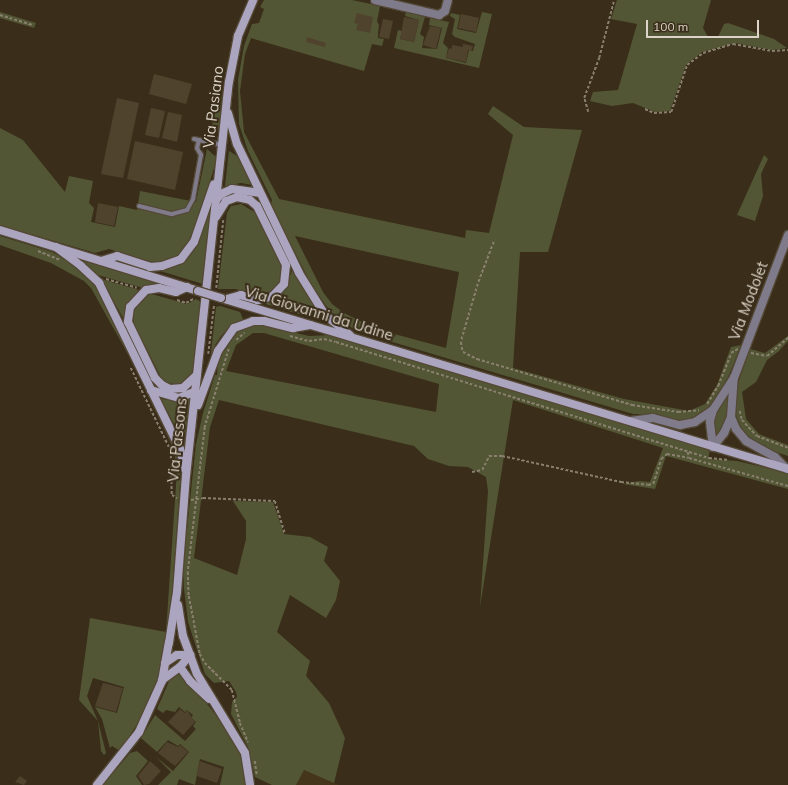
<!DOCTYPE html>
<html>
<head>
<meta charset="utf-8">
<style>
  body { margin:0 }
  #map { position:relative; width:788px; height:785px; overflow:hidden; background:#3a2e1a; font-family:Mulish,sans-serif }
  div>[style] { position:absolute }
  .built>* { inset:0; background:#45361b }
  .green>* { inset:0; background:#535634 }
  .building>* { inset:0; background:#50432e }
  .path>* { height:1.5px; margin-top:-0.75px; transform-origin:0; background:repeating-linear-gradient(90deg,#897f6e 0 3px,transparent 0 5px) }
  .roads { filter:drop-shadow(1px 0 #544936) drop-shadow(-1px 0 #544936) drop-shadow(0 1px #544936) drop-shadow(0 -1px #544936) }
  .lane>* { height:4px; margin:-2px; padding:0 2px; transform-origin:2px; border-radius:2px; background:#7f7b8b }
  .street>* { height:8px; margin:-4px; padding:0 4px; transform-origin:4px; border-radius:4px; background:#7f7b8b }
  .secondary>* { height:8px; margin:-4px; padding:0 4px; transform-origin:4px; border-radius:4px; background:#aca5bf }
  .bridges { filter:drop-shadow(1px 0 #544936) drop-shadow(-1px 0 #544936) drop-shadow(0 1px #544936) drop-shadow(0 -1px #544936) }
  .secondary-bridge>* { height:8px; margin:-4px; padding:0 4px; transform-origin:4px; border-radius:4px; background:#aca5bf }
  span { translate:-50% -50%; white-space:nowrap; text-align:center; line-height:1.15; -webkit-text-stroke:4px #3a2e1a; paint-order:stroke }
  .street-label { font-size:15px; color:#dcd4c8 }
  .scale { position:absolute; left:646px; top:20px; width:113px; height:18px; box-sizing:border-box; border:2px solid #dcd4c8; border-top:0; padding-left:5px; font-size:12px; line-height:14px; white-space:nowrap; color:#dcd4c8; -webkit-text-stroke:3px #3a2e1a; paint-order:stroke }
</style>
</head>
<body>
<div id="map">
  <div class="built">
    <i style="clip-path:polygon(304px 770px,339px 785px,296px 785px)"></i>
  </div>
  <div class="green">
    <i style="clip-path:polygon(evenodd,264px 0,352px 0,380px 6px,377px 21px,379px 25px,378px 33px,378px 38px,384px 39px,382px 46px,372px 44px,364px 71px,251px 38px,245px 54px,240px 91px,244px 132px,279px 199px,465px 238px,466px 230px,489px 233px,513px 135px,488px 114px,493px 106px,524px 127px,582px 130px,548px 252px,520px 252px,513px 368px,624px 399px,689px 411px,705px 404px,717px 385px,731px 347px,741px 345px,729px 375px,712px 406px,696px 419px,677px 421px,649px 414px,633px 414px,366px 334px,352px 328px,330px 311px,312px 286px,271px 205px,272px 200px,248px 151px,239px 124px,238px 80px,244px 46px,252px 24px,259px 23px,264px 9px,260px 7px,264px 0,295px 236px,459px 272px,446px 348px,376px 329px,344px 313px,332px 304px,323px 292px,295px 236px)"></i>
    <i style="clip-path:polygon(617px 0,711px 0,703px 28px,708px 37px,718px 37px,724px 24px,728px 23px,774px 39px,787px 48px,772px 50px,735px 43px,702px 52px,686px 65px,670px 111px,655px 112px,633px 103px,612px 106px,590px 101px,593px 92px,618px 90px,637px 24px,611px 19px)"></i>
    <i style="clip-path:polygon(0 12px,36px 23px,34px 28px,0 18px)"></i>
    <i style="clip-path:polygon(406px 12px,425px 17px,420px 34px,424px 37px,422px 48px,437px 49px,442px 28px,429px 25px,430px 18px,449px 22px,443px 43px,448px 48px,446px 58px,466px 63px,469px 50px,473px 51px,475px 44px,455px 37px,452px 34px,455px 19px,450px 16px,451px 13px,460px 15px,457px 29px,476px 33px,482px 12px,492px 14px,479px 68px,394px 48px,398px 30px,402px 31px,400px 39px,414px 42px,419px 20px,405px 16px)"></i>
    <i style="clip-path:polygon(220px 83px,223px 84px,219px 129px,210px 135px)"></i>
    <i style="clip-path:polygon(0 128px,23px 140px,65px 192px,69px 176px,93px 181px,89px 203px,94px 208px,91px 222px,115px 227px,119px 206px,137px 210px,140px 191px,196px 202px,207px 149px,217px 158px,215px 165px,194px 233px,185px 250px,172px 259px,156px 263px,109px 249px,95px 253px,0 225px)"></i>
    <i style="clip-path:polygon(229px 151px,239px 157px,252px 185px,241px 183px,225px 186px)"></i>
    <i style="clip-path:polygon(764px 155px,768px 159px,761px 174px,763px 196px,755px 221px,737px 215px)"></i>
    <i style="clip-path:polygon(212px 202px,203px 284px,157px 270px,185px 259px,197px 246px)"></i>
    <i style="clip-path:polygon(241px 204px,256px 213px,284px 272px,276px 288px,262px 295px,235px 289px,218px 289px,227px 213px,231px 206px)"></i>
    <i style="clip-path:polygon(0 236px,52px 252px,77px 266px,96px 285px,177px 450px,181px 469px,170px 621px,159px 676px,144px 713px,120px 751px,112px 746px,110px 748px,102px 719px,95px 707px,117px 713px,124px 687px,93px 678px,87px 696px,98px 721px,106px 753px,104px 755px,101px 751px,98px 721px,79px 700px,90px 618px,166px 632px,177px 471px,174px 450px,133px 363px,91px 288px,84px 281px,51px 263px,0 245px)"></i>
    <i style="clip-path:polygon(83px 261px,154px 282px,157px 284px,143px 288px,98px 275px)"></i>
    <i style="clip-path:polygon(293px 268px,321px 316px,318px 320px,262px 303px,275px 298px,285px 289px)"></i>
    <i style="clip-path:polygon(101px 279px,139px 290px,128px 304px,125px 321px)"></i>
    <i style="clip-path:polygon(148px 293px,187px 304px,196px 299px,201px 302px,193px 372px,191px 378px,185px 383px,177px 385px,163px 381px,134px 324px,133px 308px)"></i>
    <i style="clip-path:polygon(220px 306px,240px 312px,243px 319px,229px 327px,221px 336px,215px 345px,210px 362px,216px 307px)"></i>
    <i style="clip-path:polygon(evenodd,257px 324px,309px 336px,329px 335px,710px 449px,708px 459px,737px 461px,788px 473px,788px 489px,666px 456px,655px 489px,623px 484px,639px 481px,650px 482px,663px 448px,513px 400px,480px 607px,488px 491px,486px 477px,468px 467px,449px 466px,428px 459px,414px 446px,219px 400px,210px 427px,194px 558px,237px 575px,246px 539px,246px 521px,233px 501px,273px 502px,284px 534px,310px 537px,328px 547px,324px 561px,340px 581px,336px 600px,326px 618px,290px 595px,277px 632px,310px 661px,306px 676px,329px 703px,345px 738px,334px 783px,304px 770px,296px 785px,272px 785px,255px 777px,248px 747px,231px 714px,232px 702px,237px 697px,236px 692px,229px 681px,214px 683px,205px 674px,188px 622px,184px 589px,183px 567px,196px 444px,203px 413px,215px 375px,217px 375px,218px 360px,225px 343px,237px 331px,257px 324px,253px 333px,264px 333px,439px 384px,436px 412px,226px 371px,236px 345px,253px 333px)"></i>
    <i style="clip-path:polygon(788px 336px,788px 341px,779px 351px,767px 360px,756px 382px,742px 392px,746px 419px,759px 434px,788px 445px,788px 456px,770px 450px,744px 436px,736px 415px,736px 389px,750px 349px,765px 353px)"></i>
    <i style="clip-path:polygon(729px 392px,727px 421px,724px 428px,716px 434px,714px 423px,715px 416px)"></i>
    <i style="clip-path:polygon(190px 398px,185px 445px,161px 399px,180px 401px)"></i>
    <i style="clip-path:polygon(176px 673px,184px 675px,235px 739px,243px 755px,246px 785px,220px 785px,224px 767px,200px 759px,195px 785px,179px 779px,177px 785px,158px 785px,171px 772px,155px 756px,173px 771px,189px 752px,180px 744px,178px 746px,168px 740px,157px 752px,141px 738px,155px 715px,185px 741px,196px 729px,193px 726px,196px 722px,191px 718px,193px 715px,187px 710px,185px 712px,179px 707px,175px 712px,166px 710px,163px 713px,157px 709px,170px 679px)"></i>
    <i style="clip-path:polygon(137px 751px,148px 761px,136px 776px,142px 785px,103px 785px,130px 753px)"></i>
  </div>
  <div class="building">
    <i style="clip-path:polygon(357px 13px,373px 17px,370px 33px,356px 30px,358px 24px,354px 23px)"></i>
    <i style="clip-path:polygon(461px 14px,479px 18px,476px 32px,458px 28px)"></i>
    <i style="clip-path:polygon(404px 17px,419px 20px,414px 42px,400px 39px)"></i>
    <i style="clip-path:polygon(383px 19px,393px 21px,389px 39px,379px 37px)"></i>
    <i style="clip-path:polygon(430px 26px,441px 28px,436px 49px,423px 45px)"></i>
    <i style="clip-path:polygon(307px 37px,326px 43px,325px 47px,306px 42px)"></i>
    <i style="clip-path:polygon(463px 44px,473px 46px,472px 50px,468px 50px,466px 62px,446px 58px,449px 48px,452px 49px,452px 45px,463px 47px)"></i>
    <i style="clip-path:polygon(154px 74px,192px 84px,186px 104px,149px 94px)"></i>
    <i style="clip-path:polygon(117px 98px,139px 103px,123px 178px,101px 174px)"></i>
    <i style="clip-path:polygon(151px 108px,165px 111px,159px 138px,145px 135px)"></i>
    <i style="clip-path:polygon(168px 112px,182px 115px,177px 142px,162px 138px)"></i>
    <i style="clip-path:polygon(135px 141px,183px 152px,175px 190px,127px 179px)"></i>
    <i style="clip-path:polygon(98px 203px,118px 207px,114px 226px,95px 222px)"></i>
    <i style="clip-path:polygon(103px 683px,123px 688px,116px 712px,95px 706px)"></i>
    <i style="clip-path:polygon(180px 709px,185px 713px,187px 710px,195px 722px,183px 735px,168px 722px)"></i>
    <i style="clip-path:polygon(167px 742px,178px 747px,180px 745px,188px 752px,175px 766px,158px 753px)"></i>
    <i style="clip-path:polygon(150px 761px,161px 771px,149px 784px,144px 785px,138px 776px)"></i>
    <i style="clip-path:polygon(200px 761px,222px 769px,217px 783px,197px 776px)"></i>
    <i style="clip-path:polygon(20px 776px,27px 781px,24px 785px,15px 782px)"></i>
  </div>
  <div class="path">
    <i style="left:0;top:15px;width:34px;rotate:17deg"></i>
    <i style="left:645px;top:109px;width:10px;rotate:24deg"></i>
    <i style="left:654px;top:113px;width:17px;rotate:-3deg"></i>
    <i style="left:671px;top:112px;width:50px;rotate:-71.2deg"></i>
    <i style="left:687px;top:65px;width:20px;rotate:-37deg"></i>
    <i style="left:703px;top:53px;width:31px;rotate:-17deg"></i>
    <i style="left:733px;top:44px;width:40px;rotate:10deg"></i>
    <i style="left:772px;top:51px;width:16px;rotate:-4deg"></i>
    <i style="left:588px;top:112px;width:15px;rotate:-106deg"></i>
    <i style="left:584px;top:98px;width:43px;rotate:-69.4deg"></i>
    <i style="left:599px;top:58px;width:60px;rotate:-75.5deg"></i>
    <i style="left:494px;top:242px;width:45px;rotate:110.9deg"></i>
    <i style="left:478px;top:284px;width:60px;rotate:106.3deg"></i>
    <i style="left:461px;top:342px;width:10px;rotate:79deg"></i>
    <i style="left:463px;top:352px;width:16px;rotate:27deg"></i>
    <i style="left:477px;top:359px;width:162px;rotate:16.5deg"></i>
    <i style="left:632px;top:405px;width:47px;rotate:8.7deg"></i>
    <i style="left:678px;top:412px;width:21px;rotate:-5deg"></i>
    <i style="left:38px;top:251px;width:24px;rotate:22deg"></i>
    <i style="left:106px;top:279px;width:32px;rotate:16deg"></i>
    <i style="left:216px;top:288px;width:68px;rotate:-84.1deg"></i>
    <i style="left:177px;top:300px;width:9px;rotate:18deg"></i>
    <i style="left:186px;top:303px;width:10px;rotate:-29deg"></i>
    <i style="left:290px;top:336px;width:20px;rotate:15deg"></i>
    <i style="left:309px;top:341px;width:15px;rotate:-8deg"></i>
    <i style="left:324px;top:339px;width:12px;rotate:14deg"></i>
    <i style="left:336px;top:342px;width:391px;rotate:17.3deg"></i>
    <i style="left:709px;top:458px;width:20px;rotate:6deg"></i>
    <i style="left:236px;top:340px;width:11px;rotate:-41deg"></i>
    <i style="left:229px;top:349px;width:82px;rotate:107.1deg"></i>
    <i style="left:205px;top:427px;width:146px;rotate:96.7deg"></i>
    <i style="left:188px;top:572px;width:24px;rotate:88deg"></i>
    <i style="left:189px;top:596px;width:59px;rotate:79.3deg"></i>
    <i style="left:200px;top:654px;width:10px;rotate:61deg"></i>
    <i style="left:205px;top:663px;width:38px;rotate:45deg"></i>
    <i style="left:232px;top:690px;width:34px;rotate:76deg"></i>
    <i style="left:240px;top:723px;width:21px;rotate:67deg"></i>
    <i style="left:751px;top:353px;width:16px;rotate:11deg"></i>
    <i style="left:767px;top:356px;width:28px;rotate:-41deg"></i>
    <i style="left:208px;top:354px;width:50px;rotate:-83.2deg"></i>
    <i style="left:131px;top:368px;width:92px;rotate:64.3deg"></i>
    <i style="left:171px;top:451px;width:44px;rotate:88.7deg"></i>
    <i style="left:172px;top:495px;width:6px;rotate:31deg"></i>
    <i style="left:707px;top:404px;width:21px;rotate:-59deg"></i>
    <i style="left:718px;top:386px;width:35px;rotate:-68deg"></i>
    <i style="left:731px;top:353px;width:8px;rotate:-30deg"></i>
    <i style="left:740px;top:411px;width:9px;rotate:77deg"></i>
    <i style="left:742px;top:420px;width:22px;rotate:47deg"></i>
    <i style="left:757px;top:436px;width:33px;rotate:21deg"></i>
    <i style="left:688px;top:452px;width:6px;rotate:81deg"></i>
    <i style="left:689px;top:458px;width:103px;rotate:15.8deg"></i>
    <i style="left:472px;top:472px;width:10px;rotate:-11deg"></i>
    <i style="left:482px;top:470px;width:16px;rotate:-63deg"></i>
    <i style="left:489px;top:456px;width:13px"></i>
    <i style="left:502px;top:456px;width:122px;rotate:12.3deg"></i>
    <i style="left:621px;top:482px;width:27px;rotate:6deg"></i>
    <i style="left:648px;top:485px;width:5px;rotate:-11deg"></i>
    <i style="left:653px;top:484px;width:26px;rotate:-72deg"></i>
    <i style="left:661px;top:459px;width:8px;rotate:-40deg"></i>
    <i style="left:667px;top:454px;width:22px;rotate:10deg"></i>
    <i style="left:191px;top:500px;width:12px;rotate:-9deg"></i>
    <i style="left:203px;top:498px;width:72px;rotate:2.4deg"></i>
    <i style="left:275px;top:501px;width:34px;rotate:73deg"></i>
    <i style="left:255px;top:761px;width:14px;rotate:82deg"></i>
  </div>
  <div class="roads">
    <div class="lane">
      <i style="left:194px;top:139px;width:29px;rotate:12deg"></i>
      <i style="left:139px;top:206px;width:34px;rotate:14deg"></i>
      <i style="left:172px;top:214px;width:16px;rotate:-15deg"></i>
      <i style="left:187px;top:210px;width:13px;rotate:-61deg"></i>
      <i style="left:193px;top:199px;width:45px;rotate:-79.7deg"></i>
      <i style="left:201px;top:155px;width:8px;rotate:-120deg"></i>
      <i style="left:197px;top:148px;width:8px;rotate:-76deg"></i>
    </div>
    <div class="street">
      <i style="left:375px;top:0;width:66px;rotate:13.2deg"></i>
      <i style="left:439px;top:15px;width:7px;rotate:-34deg"></i>
      <i style="left:445px;top:11px;width:11px;rotate:-75deg"></i>
      <i style="left:731px;top:417px;width:13px;rotate:67deg"></i>
      <i style="left:736px;top:429px;width:16px;rotate:50deg"></i>
      <i style="left:746px;top:441px;width:33px;rotate:29deg"></i>
      <i style="left:775px;top:457px;width:17px;rotate:45deg"></i>
      <i style="left:631px;top:421px;width:22px;rotate:-8deg"></i>
      <i style="left:653px;top:418px;width:28px;rotate:15deg"></i>
      <i style="left:680px;top:425px;width:15px;rotate:-11deg"></i>
      <i style="left:695px;top:422px;width:22px;rotate:-34deg"></i>
      <i style="left:713px;top:410px;width:38px;rotate:-57deg"></i>
      <i style="left:734px;top:378px;width:153px;rotate:-69.3deg"></i>
      <i style="left:713px;top:447px;width:18px;rotate:-52deg"></i>
      <i style="left:724px;top:433px;width:17px;rotate:-66deg"></i>
      <i style="left:731px;top:417px;width:39px;rotate:-86deg"></i>
      <i style="left:713px;top:447px;width:26px;rotate:-97deg"></i>
      <i style="left:710px;top:421px;width:11px;rotate:-75deg"></i>
    </div>
    <div class="secondary">
      <i style="left:228px;top:113px;width:32px;rotate:74deg"></i>
      <i style="left:237px;top:144px;width:143px;rotate:64.3deg"></i>
      <i style="left:299px;top:273px;width:49px;rotate:58.2deg"></i>
      <i style="left:325px;top:315px;width:32px;rotate:39deg"></i>
      <i style="left:216px;top:200px;width:8px;rotate:-50deg"></i>
      <i style="left:221px;top:194px;width:12px;rotate:-24deg"></i>
      <i style="left:232px;top:189px;width:27px;rotate:8deg"></i>
      <i style="left:216px;top:217px;width:19px;rotate:-58deg"></i>
      <i style="left:226px;top:201px;width:12px;rotate:-20deg"></i>
      <i style="left:237px;top:197px;width:13px;rotate:13deg"></i>
      <i style="left:250px;top:200px;width:9px;rotate:41deg"></i>
      <i style="left:257px;top:206px;width:66px;rotate:63.8deg"></i>
      <i style="left:286px;top:265px;width:19px;rotate:96deg"></i>
      <i style="left:284px;top:284px;width:16px;rotate:133deg"></i>
      <i style="left:273px;top:296px;width:16px;rotate:165deg"></i>
      <i style="left:258px;top:300px;width:18px;rotate:-164deg"></i>
      <i style="left:241px;top:295px;width:15px;rotate:164deg"></i>
      <i style="left:0;top:230px;width:207px;rotate:17.1deg"></i>
      <i style="left:56px;top:247px;width:31px;rotate:37deg"></i>
      <i style="left:81px;top:266px;width:25px;rotate:43deg"></i>
      <i style="left:99px;top:283px;width:185px;rotate:64deg"></i>
      <i style="left:180px;top:449px;width:21px;rotate:76deg"></i>
      <i style="left:101px;top:261px;width:17px;rotate:-17deg"></i>
      <i style="left:117px;top:256px;width:35px;rotate:18deg"></i>
      <i style="left:150px;top:267px;width:12px;rotate:-5deg"></i>
      <i style="left:162px;top:266px;width:20px;rotate:-20deg"></i>
      <i style="left:181px;top:259px;width:21px;rotate:-53deg"></i>
      <i style="left:194px;top:242px;width:61px;rotate:-71deg"></i>
      <i style="left:187px;top:287px;width:12px;rotate:156deg"></i>
      <i style="left:176px;top:292px;width:17px;rotate:-167deg"></i>
      <i style="left:159px;top:288px;width:13px;rotate:171deg"></i>
      <i style="left:146px;top:290px;width:23px;rotate:133deg"></i>
      <i style="left:130px;top:307px;width:15px;rotate:98deg"></i>
      <i style="left:128px;top:322px;width:62px;rotate:64.3deg"></i>
      <i style="left:155px;top:378px;width:10px;rotate:45deg"></i>
      <i style="left:162px;top:385px;width:9px;rotate:27deg"></i>
      <i style="left:170px;top:389px;width:13px;rotate:-4deg"></i>
      <i style="left:183px;top:388px;width:19px;rotate:-43deg"></i>
      <i style="left:221px;top:298px;width:592px;rotate:16.78deg"></i>
      <i style="left:151px;top:390px;width:29px;rotate:16deg"></i>
      <i style="left:179px;top:398px;width:18px;rotate:-22deg"></i>
      <i style="left:198px;top:405px;width:58px;rotate:-69.7deg"></i>
      <i style="left:218px;top:351px;width:28px;rotate:-55deg"></i>
      <i style="left:234px;top:328px;width:20px;rotate:-20deg"></i>
      <i style="left:253px;top:321px;width:11px"></i>
      <i style="left:264px;top:321px;width:30px;rotate:14deg"></i>
      <i style="left:293px;top:328px;width:17px;rotate:-10deg"></i>
      <i style="left:178px;top:605px;width:31px;rotate:81deg"></i>
      <i style="left:183px;top:636px;width:40px;rotate:69.8deg"></i>
      <i style="left:197px;top:674px;width:92px;rotate:58.7deg"></i>
      <i style="left:245px;top:753px;width:32px;rotate:81deg"></i>
      <i style="left:165px;top:663px;width:14px;rotate:-34deg"></i>
      <i style="left:177px;top:655px;width:13px"></i>
      <i style="left:180px;top:667px;width:17px;rotate:54deg"></i>
      <i style="left:190px;top:681px;width:26px;rotate:43deg"></i>
      <i style="left:162px;top:680px;width:22px;rotate:-36deg"></i>
      <i style="left:180px;top:667px;width:16px;rotate:-50deg"></i>
      <i style="left:97px;top:785px;width:68px;rotate:-51.6deg"></i>
      <i style="left:139px;top:732px;width:56px;rotate:-65.7deg"></i>
      <i style="left:162px;top:681px;width:39px;rotate:-80deg"></i>
      <i style="left:169px;top:643px;width:52px;rotate:-81.1deg"></i>
      <i style="left:177px;top:592px;width:116px;rotate:-85.6deg"></i>
      <i style="left:186px;top:476px;width:396px;rotate:-83.8deg"></i>
      <i style="left:229px;top:82px;width:47px;rotate:-78.9deg"></i>
      <i style="left:238px;top:36px;width:39px;rotate:-67deg"></i>
    </div>
  </div>
  <div class="bridges">
    <div class="secondary-bridge">
      <i style="left:198px;top:291px;width:24px;rotate:17deg"></i>
    </div>
  </div>
  <div class="street-label">
    <span style="left:213px;top:107px;rotate:-83deg">Via Pasiano</span>
    <span style="left:748px;top:301px;rotate:-69deg">Via Modolet</span>
    <span style="left:319px;top:313px;rotate:17deg">Via Giovanni da Udine</span>
    <span style="left:177px;top:440px;rotate:-84deg">Via Passons</span>
  </div>
  <div class="scale">100 m</div>
</div>
</body>
</html>
